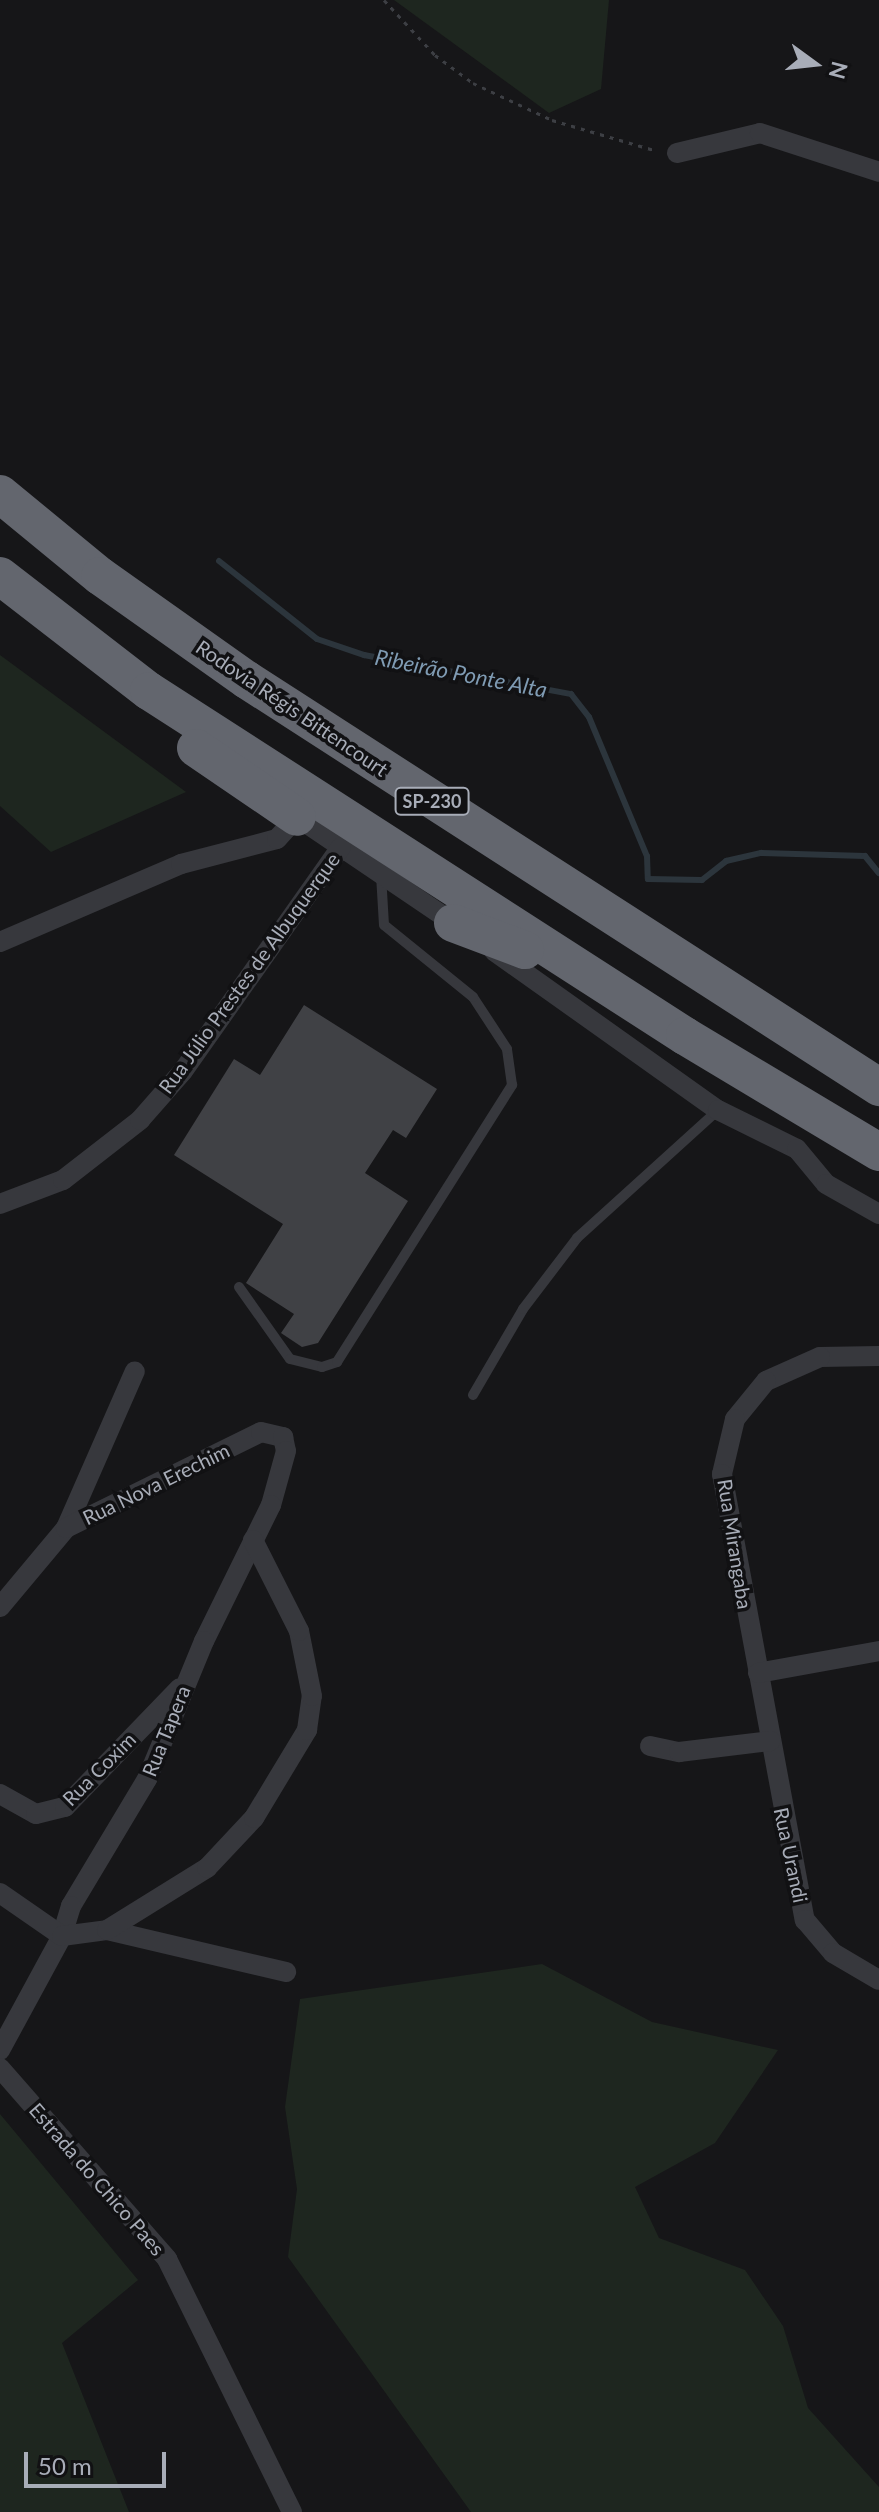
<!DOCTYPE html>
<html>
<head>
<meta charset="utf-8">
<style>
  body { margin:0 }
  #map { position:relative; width:879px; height:2512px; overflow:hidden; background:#161618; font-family:Lato,sans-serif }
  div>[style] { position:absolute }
  .green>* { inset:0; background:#1e261f }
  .stream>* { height:6px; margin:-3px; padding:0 3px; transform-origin:3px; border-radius:3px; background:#2c353c }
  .building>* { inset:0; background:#404145 }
  .path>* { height:3px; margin-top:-1.5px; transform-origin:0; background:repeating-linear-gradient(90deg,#3d3f44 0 4px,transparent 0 10px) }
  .service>* { height:10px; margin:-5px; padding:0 5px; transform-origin:5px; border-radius:5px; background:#37383d }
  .minor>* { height:20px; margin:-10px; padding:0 10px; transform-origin:10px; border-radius:10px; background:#37383d }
  .motorway>* { height:38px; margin:-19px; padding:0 19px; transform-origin:19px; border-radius:19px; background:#63666e }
  span { translate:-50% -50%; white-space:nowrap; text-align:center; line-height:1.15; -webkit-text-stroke:7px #111113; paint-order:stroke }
  .shield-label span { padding:2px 6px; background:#111113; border:2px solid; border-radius:6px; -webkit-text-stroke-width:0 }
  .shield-label { font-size:18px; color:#a8adb8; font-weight:700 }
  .street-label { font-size:20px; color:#a8adb8 }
  .water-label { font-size:22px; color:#7f9bb3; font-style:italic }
  .north { position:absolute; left:775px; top:24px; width:80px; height:80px; -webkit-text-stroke:6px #111113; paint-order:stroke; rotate:105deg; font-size:22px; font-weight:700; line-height:32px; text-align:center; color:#a8adb8 }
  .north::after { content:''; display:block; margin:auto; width:28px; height:36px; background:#a8adb8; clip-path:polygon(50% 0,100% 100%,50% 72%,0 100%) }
  .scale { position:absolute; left:24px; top:2452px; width:142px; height:36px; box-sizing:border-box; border:4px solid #a8adb8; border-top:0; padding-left:10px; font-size:24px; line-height:28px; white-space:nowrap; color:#a8adb8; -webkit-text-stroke:6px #111113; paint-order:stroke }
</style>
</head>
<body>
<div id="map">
  <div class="green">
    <i style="clip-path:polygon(394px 0,609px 0,601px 89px,549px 113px)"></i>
    <i style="clip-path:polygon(0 655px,186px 792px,51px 852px,0 806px)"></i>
    <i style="clip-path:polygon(542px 1964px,652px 2022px,778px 2050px,715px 2143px,635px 2187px,659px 2238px,745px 2270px,783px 2326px,808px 2408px,879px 2487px,879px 2512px,471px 2512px,288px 2257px,297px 2189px,285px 2107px,300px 1999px)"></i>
    <i style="clip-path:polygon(0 2114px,138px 2280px,62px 2343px,129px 2512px,0 2512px)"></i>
  </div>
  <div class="stream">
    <i style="left:219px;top:561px;width:125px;rotate:38.5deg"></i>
    <i style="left:317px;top:639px;width:50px;rotate:18.8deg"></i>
    <i style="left:364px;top:655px;width:211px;rotate:10.7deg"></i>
    <i style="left:571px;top:694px;width:29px;rotate:52deg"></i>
    <i style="left:589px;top:717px;width:151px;rotate:67.4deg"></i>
    <i style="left:647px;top:856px;width:23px;rotate:88deg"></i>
    <i style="left:648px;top:879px;width:54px;rotate:1.1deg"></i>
    <i style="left:702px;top:880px;width:31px;rotate:-38deg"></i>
    <i style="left:726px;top:861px;width:36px;rotate:-13deg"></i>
    <i style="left:761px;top:853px;width:104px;rotate:1.7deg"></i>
    <i style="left:865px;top:856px;width:22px;rotate:51deg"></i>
  </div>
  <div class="building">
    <i style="clip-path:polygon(304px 1005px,437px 1089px,406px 1138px,393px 1130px,365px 1173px,408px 1201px,318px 1343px,302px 1347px,281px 1333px,294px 1314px,246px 1283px,283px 1224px,174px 1155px,234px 1059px,260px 1075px)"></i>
  </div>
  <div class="path">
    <i style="left:384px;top:0;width:75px;rotate:47.2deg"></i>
    <i style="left:435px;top:55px;width:47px;rotate:36.4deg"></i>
    <i style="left:473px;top:83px;width:87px;rotate:25.1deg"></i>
    <i style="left:552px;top:120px;width:109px;rotate:16.4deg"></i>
  </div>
  <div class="service">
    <i style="left:239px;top:1287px;width:88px;rotate:54.7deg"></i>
    <i style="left:290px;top:1359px;width:33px;rotate:14deg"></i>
    <i style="left:322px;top:1367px;width:16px;rotate:-18deg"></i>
    <i style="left:337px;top:1362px;width:328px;rotate:-57.7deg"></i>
    <i style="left:512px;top:1085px;width:36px;rotate:-98deg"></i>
    <i style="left:507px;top:1049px;width:62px;rotate:-123.2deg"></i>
    <i style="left:473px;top:997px;width:114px;rotate:-141deg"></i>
    <i style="left:384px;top:925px;width:51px;rotate:-93.4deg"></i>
    <i style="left:473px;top:1395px;width:99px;rotate:-59.8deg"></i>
    <i style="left:523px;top:1309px;width:89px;rotate:-52.7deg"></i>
    <i style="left:577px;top:1238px;width:190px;rotate:-42.2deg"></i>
  </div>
  <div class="minor">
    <i style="left:677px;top:153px;width:85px;rotate:-13.5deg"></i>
    <i style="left:760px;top:133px;width:125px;rotate:18.1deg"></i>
    <i style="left:0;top:942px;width:197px;rotate:-23.3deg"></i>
    <i style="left:181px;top:864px;width:99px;rotate:-14.6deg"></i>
    <i style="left:277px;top:839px;width:30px;rotate:-48deg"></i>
    <i style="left:297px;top:817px;width:198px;rotate:34.1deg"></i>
    <i style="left:494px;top:951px;width:275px;rotate:35.4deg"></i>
    <i style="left:718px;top:1110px;width:88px;rotate:26.3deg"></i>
    <i style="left:797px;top:1149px;width:45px;rotate:50.4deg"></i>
    <i style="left:826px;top:1184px;width:61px;rotate:29.5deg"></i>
    <i style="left:0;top:1204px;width:67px;rotate:-20.9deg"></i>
    <i style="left:63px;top:1180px;width:98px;rotate:-37.9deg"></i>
    <i style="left:140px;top:1120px;width:65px;rotate:-48.7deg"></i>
    <i style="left:183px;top:1071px;width:274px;rotate:-54.8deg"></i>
    <i style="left:879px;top:1356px;width:59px;rotate:179deg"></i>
    <i style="left:820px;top:1357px;width:59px;rotate:156deg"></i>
    <i style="left:766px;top:1381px;width:49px;rotate:129.2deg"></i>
    <i style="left:735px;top:1419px;width:57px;rotate:103.3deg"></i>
    <i style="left:722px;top:1474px;width:454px;rotate:79.5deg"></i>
    <i style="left:805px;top:1920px;width:43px;rotate:49.7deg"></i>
    <i style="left:833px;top:1953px;width:53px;rotate:30.4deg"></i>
    <i style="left:66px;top:1528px;width:171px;rotate:-66.3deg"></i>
    <i style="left:0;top:1607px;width:103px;rotate:-50.1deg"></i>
    <i style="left:66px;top:1528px;width:217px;rotate:-26.2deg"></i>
    <i style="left:261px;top:1432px;width:23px;rotate:13deg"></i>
    <i style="left:283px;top:1437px;width:14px;rotate:78deg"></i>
    <i style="left:286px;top:1451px;width:56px;rotate:105.5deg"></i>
    <i style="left:271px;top:1505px;width:152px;rotate:116.2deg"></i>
    <i style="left:204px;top:1641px;width:149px;rotate:112.4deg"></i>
    <i style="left:147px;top:1779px;width:148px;rotate:120.9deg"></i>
    <i style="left:71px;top:1906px;width:31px;rotate:107deg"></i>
    <i style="left:62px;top:1936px;width:130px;rotate:118.5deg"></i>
    <i style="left:758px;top:1673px;width:123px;rotate:-10.3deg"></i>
    <i style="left:650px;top:1746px;width:30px;rotate:12deg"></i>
    <i style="left:679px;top:1752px;width:92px;rotate:-6.9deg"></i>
    <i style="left:0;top:1794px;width:41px;rotate:29.1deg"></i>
    <i style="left:36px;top:1814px;width:30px;rotate:-14deg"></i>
    <i style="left:65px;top:1807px;width:165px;rotate:-46deg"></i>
    <i style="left:0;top:1893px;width:75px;rotate:34.7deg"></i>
    <i style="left:62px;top:1936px;width:45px;rotate:-7.6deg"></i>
    <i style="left:107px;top:1930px;width:184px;rotate:13.2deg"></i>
    <i style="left:107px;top:1930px;width:118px;rotate:-31.8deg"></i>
    <i style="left:207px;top:1868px;width:69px;rotate:-46.8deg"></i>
    <i style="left:254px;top:1818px;width:103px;rotate:-58.9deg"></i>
    <i style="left:307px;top:1730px;width:34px;rotate:-82deg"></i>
    <i style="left:312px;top:1696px;width:66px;rotate:-101.3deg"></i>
    <i style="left:299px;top:1631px;width:102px;rotate:-116.8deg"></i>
    <i style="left:0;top:2068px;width:254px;rotate:48.8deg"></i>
    <i style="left:167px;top:2259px;width:282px;rotate:63.7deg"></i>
  </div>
  <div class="motorway">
    <i style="left:0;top:494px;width:129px;rotate:39.4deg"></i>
    <i style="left:100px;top:576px;width:180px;rotate:35.3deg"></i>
    <i style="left:247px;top:680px;width:752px;rotate:32.78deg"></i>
    <i style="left:0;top:576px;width:188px;rotate:37.7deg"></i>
    <i style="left:149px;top:691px;width:637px;rotate:32.77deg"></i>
    <i style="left:685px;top:1036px;width:226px;rotate:30.9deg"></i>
    <i style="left:196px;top:748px;width:122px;rotate:34.3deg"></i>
    <i style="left:453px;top:923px;width:77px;rotate:20.6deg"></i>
  </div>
  <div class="shield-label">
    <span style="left:432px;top:801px">SP-230</span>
  </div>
  <div class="street-label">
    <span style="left:292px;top:708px;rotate:34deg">Rodovia Régis Bittencourt</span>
    <span style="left:249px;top:973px;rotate:-54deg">Rua Júlio Prestes de Albuquerque</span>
    <span style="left:156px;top:1484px;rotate:-26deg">Rua Nova Erechim</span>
    <span style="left:735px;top:1544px;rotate:81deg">Rua Mirangaba</span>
    <span style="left:166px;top:1731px;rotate:-68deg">Rua Tapera</span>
    <span style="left:99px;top:1769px;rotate:-45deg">Rua Coxim</span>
    <span style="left:791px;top:1855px;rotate:78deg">Rua Urandi</span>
    <span style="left:97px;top:2179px;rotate:49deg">Estrada do Chico Paes</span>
  </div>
  <div class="water-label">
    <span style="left:461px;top:673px;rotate:11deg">Ribeirão Ponte Alta</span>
  </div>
  <div class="north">N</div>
  <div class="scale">50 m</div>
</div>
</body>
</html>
